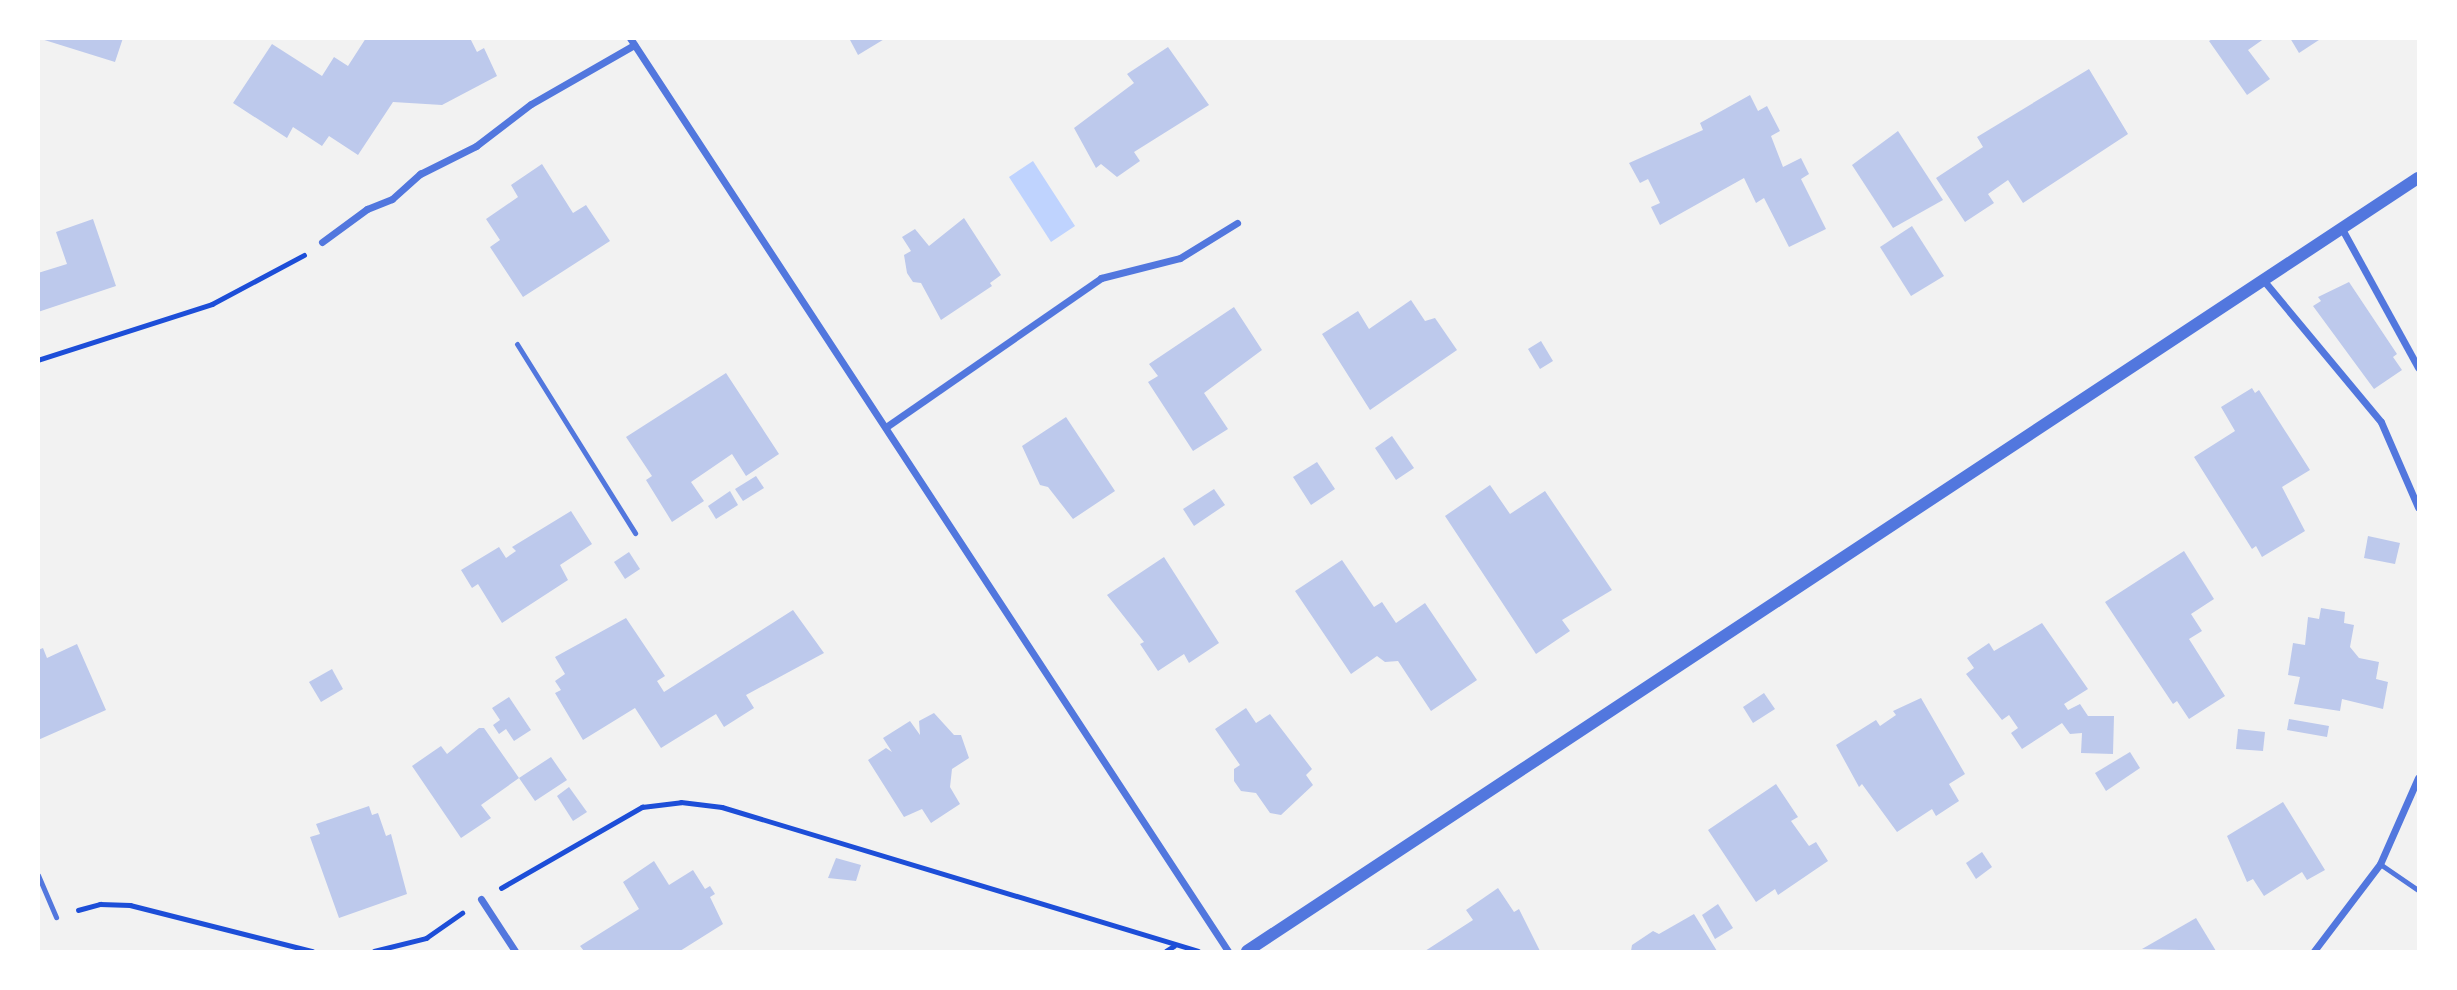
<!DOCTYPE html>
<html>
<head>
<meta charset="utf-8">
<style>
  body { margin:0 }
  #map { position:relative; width:2457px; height:990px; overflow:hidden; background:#f2f2f2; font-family:Rubik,sans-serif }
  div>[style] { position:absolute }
  .water>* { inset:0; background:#bfd3fe }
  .building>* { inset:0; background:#bdc9ec }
  .path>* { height:4.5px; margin:-2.25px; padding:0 2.25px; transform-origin:2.25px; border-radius:2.25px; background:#1d4ed8 }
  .service>* { height:5px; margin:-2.5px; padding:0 2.5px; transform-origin:2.5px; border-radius:2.5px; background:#5277de }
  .minor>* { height:7px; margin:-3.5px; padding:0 3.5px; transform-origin:3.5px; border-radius:3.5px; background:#5277de }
  .tertiary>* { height:12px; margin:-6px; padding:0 6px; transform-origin:6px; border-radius:6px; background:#5277de }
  span { translate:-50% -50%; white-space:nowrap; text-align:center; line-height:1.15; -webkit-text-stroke:5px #fff; paint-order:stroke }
  .frame { position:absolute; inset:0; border:40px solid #fff; pointer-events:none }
</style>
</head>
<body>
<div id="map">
  <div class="water">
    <i style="clip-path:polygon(1033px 161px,1075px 226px,1051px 242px,1009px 177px)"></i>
  </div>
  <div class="building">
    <i style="clip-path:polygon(38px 38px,123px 38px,115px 62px)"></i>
    <i style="clip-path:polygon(366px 38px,470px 38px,477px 52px,484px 48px,497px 76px,442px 105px,393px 102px,358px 155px,329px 136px,322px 146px,293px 127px,287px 138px,233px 103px,272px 44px,322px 76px,334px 57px,348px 66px)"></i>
    <i style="clip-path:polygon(849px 38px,886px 38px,858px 55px)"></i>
    <i style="clip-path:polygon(2214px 38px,2265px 38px,2248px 50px,2270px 79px,2247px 95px,2209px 41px)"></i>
    <i style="clip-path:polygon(2290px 38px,2322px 38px,2299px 53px)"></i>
    <i style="clip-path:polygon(1168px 47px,1209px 105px,1134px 152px,1140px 161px,1117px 177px,1101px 164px,1096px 168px,1074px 128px,1134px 83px,1127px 74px)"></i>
    <i style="clip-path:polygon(2089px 69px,2128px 134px,2023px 203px,2008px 180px,1988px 194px,1994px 203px,1965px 222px,1936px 178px,1983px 147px,1977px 137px)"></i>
    <i style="clip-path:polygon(1750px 95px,1758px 111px,1767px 106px,1780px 131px,1771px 136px,1783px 167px,1801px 158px,1809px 174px,1801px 179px,1826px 229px,1789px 247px,1764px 198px,1756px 203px,1744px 178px,1660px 225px,1651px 207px,1660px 203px,1648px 179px,1640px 183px,1629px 163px,1703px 130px,1700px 123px)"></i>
    <i style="clip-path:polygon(1898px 131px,1943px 200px,1893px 228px,1852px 165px)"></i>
    <i style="clip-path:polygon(542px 164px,573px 213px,586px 205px,610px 241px,523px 297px,490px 247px,500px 240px,486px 219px,518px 197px,511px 185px)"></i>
    <i style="clip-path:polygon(964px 218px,1001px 275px,990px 283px,992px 286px,941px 320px,921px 283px,913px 282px,907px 273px,904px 255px,911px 251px,902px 237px,915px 229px,929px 246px)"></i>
    <i style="clip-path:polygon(93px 219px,116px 286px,38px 312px,38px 273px,67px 264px,56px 232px)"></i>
    <i style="clip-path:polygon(1912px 226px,1944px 276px,1911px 296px,1880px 247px)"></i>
    <i style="clip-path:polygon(2349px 282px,2397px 354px,2393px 357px,2402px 370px,2374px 389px,2313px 306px,2321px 301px,2318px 297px)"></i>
    <i style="clip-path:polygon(1411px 300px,1425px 321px,1435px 318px,1457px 350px,1370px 410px,1322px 334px,1358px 311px,1369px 329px)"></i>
    <i style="clip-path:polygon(1234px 307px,1262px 350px,1204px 393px,1228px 429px,1193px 451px,1148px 382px,1158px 376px,1149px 364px)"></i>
    <i style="clip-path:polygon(1541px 341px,1553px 361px,1540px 369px,1528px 349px)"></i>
    <i style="clip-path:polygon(726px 373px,779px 454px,746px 476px,732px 454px,691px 482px,704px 501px,672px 522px,646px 480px,652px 476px,626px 437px)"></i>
    <i style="clip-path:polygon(2252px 388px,2255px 393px,2259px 390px,2310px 470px,2282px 487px,2305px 531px,2262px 557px,2256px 546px,2252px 549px,2194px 457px,2235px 431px,2221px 407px)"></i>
    <i style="clip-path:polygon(1066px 417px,1115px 491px,1073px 519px,1048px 487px,1040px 485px,1022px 446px)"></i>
    <i style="clip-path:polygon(1392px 436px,1414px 468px,1396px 480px,1375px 448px)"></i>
    <i style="clip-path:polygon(1317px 462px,1335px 489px,1311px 505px,1293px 477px)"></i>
    <i style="clip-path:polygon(756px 476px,764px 488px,743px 501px,735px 489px)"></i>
    <i style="clip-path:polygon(1490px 485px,1510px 514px,1545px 491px,1612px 590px,1562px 620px,1570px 631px,1536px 654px,1445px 516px)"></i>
    <i style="clip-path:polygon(1214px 489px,1225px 505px,1194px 526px,1183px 509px)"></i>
    <i style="clip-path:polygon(730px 491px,738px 505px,716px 519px,708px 506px)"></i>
    <i style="clip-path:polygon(571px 511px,592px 544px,560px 565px,568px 580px,502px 623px,478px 584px,472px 588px,461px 570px,499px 547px,506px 558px,516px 551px,512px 547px)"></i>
    <i style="clip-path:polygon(2368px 536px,2400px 543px,2395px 564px,2364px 558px)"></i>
    <i style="clip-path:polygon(2184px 551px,2214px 599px,2191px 614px,2202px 631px,2189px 639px,2225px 696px,2189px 719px,2177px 701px,2173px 704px,2105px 602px)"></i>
    <i style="clip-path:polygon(629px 552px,640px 569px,625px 579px,614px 562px)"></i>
    <i style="clip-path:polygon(1164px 557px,1219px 643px,1189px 663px,1184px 654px,1158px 671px,1140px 644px,1144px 642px,1107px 595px)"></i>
    <i style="clip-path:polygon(1342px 560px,1374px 607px,1382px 602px,1396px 623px,1425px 603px,1477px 680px,1431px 711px,1398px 661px,1385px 662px,1377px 656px,1351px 674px,1295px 591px)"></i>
    <i style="clip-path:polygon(2321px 608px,2345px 612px,2344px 623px,2354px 625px,2350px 647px,2359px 658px,2379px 662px,2376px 679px,2388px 682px,2383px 709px,2342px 699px,2340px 711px,2294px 704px,2300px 677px,2288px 675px,2293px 643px,2305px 645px,2308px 617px,2319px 619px)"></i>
    <i style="clip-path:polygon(793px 610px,824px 653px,746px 695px,754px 708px,724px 727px,716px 714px,661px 748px,635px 708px,583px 740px,555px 693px,561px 690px,555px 681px,565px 674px,555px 657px,626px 618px,665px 676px,657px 681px,664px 692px)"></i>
    <i style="clip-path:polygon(2042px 623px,2088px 689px,2064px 704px,2068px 710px,2080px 704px,2088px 716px,2114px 716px,2113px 754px,2081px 753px,2082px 733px,2070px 734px,2062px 723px,2022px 749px,2011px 733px,2018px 728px,2009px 715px,2002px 720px,1966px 674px,1974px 668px,1967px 658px,1989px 643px,1994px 651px)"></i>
    <i style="clip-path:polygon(77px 644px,106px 710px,38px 740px,38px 650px,43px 648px,47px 658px)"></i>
    <i style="clip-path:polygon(332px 669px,343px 689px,321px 702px,309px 682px)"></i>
    <i style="clip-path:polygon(1764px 693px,1775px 709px,1753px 723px,1743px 707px)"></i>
    <i style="clip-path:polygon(509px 697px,531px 730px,514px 741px,506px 729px,499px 734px,493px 725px,500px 720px,492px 708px)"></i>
    <i style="clip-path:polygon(1921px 698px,1965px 774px,1949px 784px,1959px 801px,1936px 816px,1932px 809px,1897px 832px,1862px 784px,1859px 787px,1836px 745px,1876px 720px,1880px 726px,1896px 715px,1893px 711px)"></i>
    <i style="clip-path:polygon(1246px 708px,1256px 723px,1270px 714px,1312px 769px,1306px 775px,1313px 785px,1281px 815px,1270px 813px,1256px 793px,1241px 791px,1234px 781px,1234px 769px,1240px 765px,1215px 729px)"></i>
    <i style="clip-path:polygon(934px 713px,954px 735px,961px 735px,969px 758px,952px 769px,950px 787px,960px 804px,931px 823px,922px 809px,904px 817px,868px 760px,886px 748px,892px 752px,883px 738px,910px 721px,920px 735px,919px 721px)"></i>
    <i style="clip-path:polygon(2289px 719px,2329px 726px,2327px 737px,2287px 730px)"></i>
    <i style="clip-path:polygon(479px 728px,484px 728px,519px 778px,551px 757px,567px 780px,535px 801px,519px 778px,481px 805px,491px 818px,461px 838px,412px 766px,441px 746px,447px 754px)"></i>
    <i style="clip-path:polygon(2238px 729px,2265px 732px,2263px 751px,2236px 749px)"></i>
    <i style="clip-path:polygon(2130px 752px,2140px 768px,2106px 791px,2095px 773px)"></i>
    <i style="clip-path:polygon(1776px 784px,1798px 817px,1791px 821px,1809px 846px,1816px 842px,1828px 861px,1778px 895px,1775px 889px,1756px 902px,1708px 830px)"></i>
    <i style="clip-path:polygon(569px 787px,587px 812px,573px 821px,557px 796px)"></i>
    <i style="clip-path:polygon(2283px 802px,2325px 870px,2307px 880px,2302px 872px,2264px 896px,2253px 879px,2247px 882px,2227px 836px)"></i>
    <i style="clip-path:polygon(369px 806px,372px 815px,378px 813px,386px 836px,391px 834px,407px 894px,339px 918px,310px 837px,320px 834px,316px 824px)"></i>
    <i style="clip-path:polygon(1982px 852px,1992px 867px,1976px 879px,1966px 863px)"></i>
    <i style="clip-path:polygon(836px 858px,861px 865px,856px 881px,828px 878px)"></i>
    <i style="clip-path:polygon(654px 861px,669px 885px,693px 870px,705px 889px,710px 886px,715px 894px,710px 897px,723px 924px,680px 951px,584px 951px,580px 946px,639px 909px,623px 882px)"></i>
    <i style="clip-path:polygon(1498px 888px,1514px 912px,1519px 909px,1540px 951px,1425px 951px,1473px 920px,1466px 910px)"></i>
    <i style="clip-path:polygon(1718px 904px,1733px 928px,1715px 939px,1702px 915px)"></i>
    <i style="clip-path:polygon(1694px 914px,1717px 951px,1631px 951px,1632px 945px,1653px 931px,1659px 934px)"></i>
    <i style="clip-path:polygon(2196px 918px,2216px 951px,2142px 949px)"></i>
  </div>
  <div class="path">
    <i style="left:38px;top:360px;width:183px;rotate:-17.8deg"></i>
    <i style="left:212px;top:304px;width:104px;rotate:-28deg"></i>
    <i style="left:501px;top:888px;width:163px;rotate:-29.9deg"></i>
    <i style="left:642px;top:807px;width:39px;rotate:-7deg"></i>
    <i style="left:681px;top:802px;width:41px;rotate:7deg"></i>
    <i style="left:722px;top:807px;width:497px;rotate:16.8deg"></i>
    <i style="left:78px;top:910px;width:23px;rotate:-15deg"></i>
    <i style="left:100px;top:904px;width:30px;rotate:2deg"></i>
    <i style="left:130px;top:905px;width:188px;rotate:14.2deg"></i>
    <i style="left:374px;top:951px;width:54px;rotate:-14deg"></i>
    <i style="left:426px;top:938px;width:44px;rotate:-34.8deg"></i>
    <i style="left:1166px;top:951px;width:9px;rotate:-32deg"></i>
  </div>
  <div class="service">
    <i style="left:517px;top:344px;width:223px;rotate:58deg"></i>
    <i style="left:2380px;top:864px;width:46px;rotate:34.4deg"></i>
    <i style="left:38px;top:875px;width:46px;rotate:66.8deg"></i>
  </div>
  <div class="minor">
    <i style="left:630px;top:38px;width:1091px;rotate:56.78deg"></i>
    <i style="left:2342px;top:229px;width:158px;rotate:61.2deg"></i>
    <i style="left:322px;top:242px;width:56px;rotate:-36.3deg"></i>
    <i style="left:367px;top:209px;width:27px;rotate:-22deg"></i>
    <i style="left:392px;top:199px;width:38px;rotate:-42deg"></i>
    <i style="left:420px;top:174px;width:63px;rotate:-26.6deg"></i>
    <i style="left:476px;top:146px;width:69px;rotate:-37.4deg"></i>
    <i style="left:531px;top:104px;width:119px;rotate:-29.8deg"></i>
    <i style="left:2264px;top:281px;width:183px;rotate:50.3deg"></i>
    <i style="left:2381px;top:422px;width:93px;rotate:66.5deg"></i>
    <i style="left:886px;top:427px;width:262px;rotate:-34.7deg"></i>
    <i style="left:1101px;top:278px;width:81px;rotate:-14.2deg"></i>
    <i style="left:1180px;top:258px;width:67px;rotate:-31.6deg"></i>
    <i style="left:481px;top:899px;width:62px;rotate:56.8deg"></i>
    <i style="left:2314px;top:951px;width:109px;rotate:-52.8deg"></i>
    <i style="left:2380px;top:864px;width:94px;rotate:-66.2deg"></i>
  </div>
  <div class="tertiary">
    <i style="left:1247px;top:951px;width:1403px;rotate:-33.43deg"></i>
  </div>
  <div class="frame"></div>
</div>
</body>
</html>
